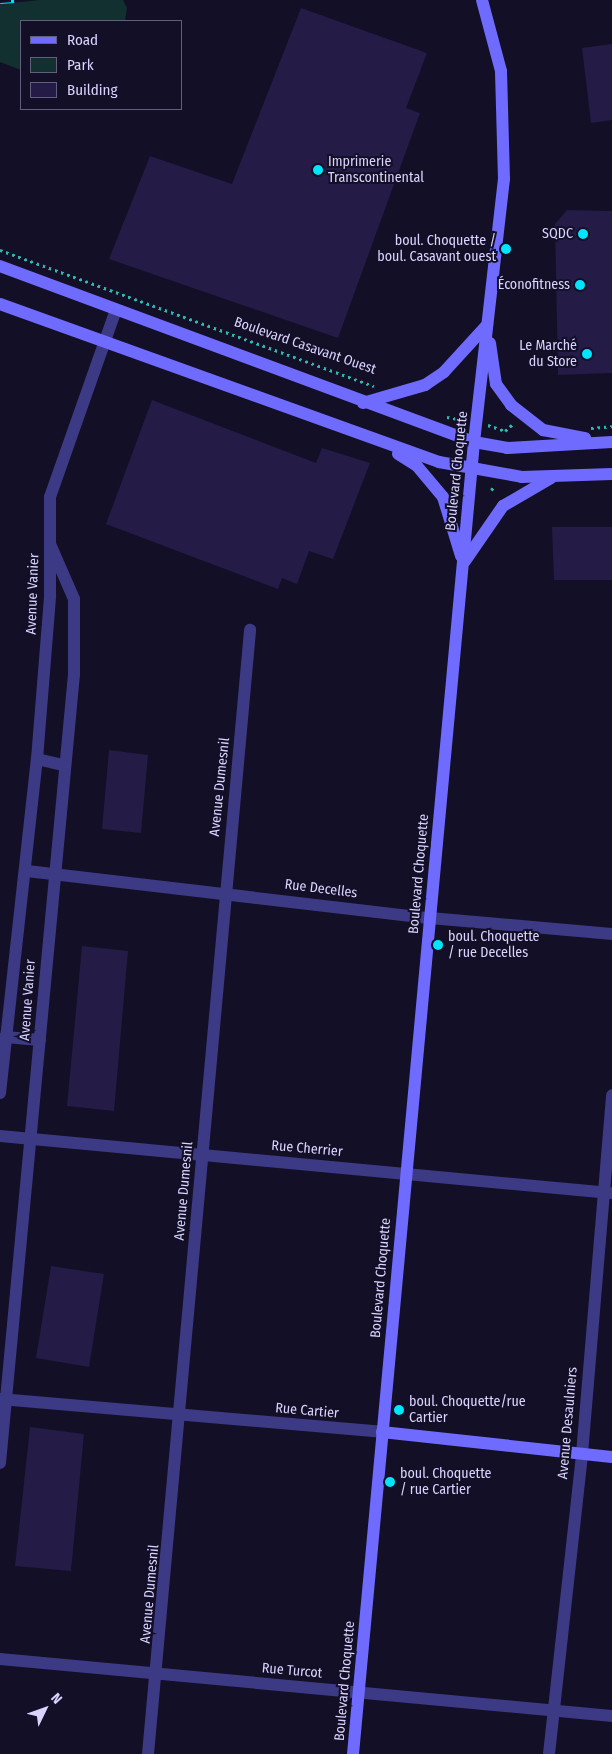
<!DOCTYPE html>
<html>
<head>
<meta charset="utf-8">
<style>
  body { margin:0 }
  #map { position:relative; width:612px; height:1754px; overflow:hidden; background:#130f26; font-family:"Fira Sans Condensed",sans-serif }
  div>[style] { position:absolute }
  .green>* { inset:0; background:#12302f }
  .building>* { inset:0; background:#241b47 }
  .path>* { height:2.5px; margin-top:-1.25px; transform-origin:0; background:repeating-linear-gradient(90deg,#2fb8b0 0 2.5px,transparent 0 6.5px) }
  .street>* { height:12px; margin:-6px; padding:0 6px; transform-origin:6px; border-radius:6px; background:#3d3a85 }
  .secondary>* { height:12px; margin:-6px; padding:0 6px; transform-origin:6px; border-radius:6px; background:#6f6bff }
  .rail>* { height:5.5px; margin-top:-2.75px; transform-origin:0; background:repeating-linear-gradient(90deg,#130f26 0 11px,#00e5ff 0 22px); box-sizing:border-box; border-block:1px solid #00e5ff }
  .dots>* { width:14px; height:14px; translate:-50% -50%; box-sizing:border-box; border:2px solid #130f26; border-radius:50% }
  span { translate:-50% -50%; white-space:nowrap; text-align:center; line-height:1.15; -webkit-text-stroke:4px #130f26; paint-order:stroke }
  .poi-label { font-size:14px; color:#d9d4ff }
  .left { translate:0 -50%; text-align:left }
  .right { translate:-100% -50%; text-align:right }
  .street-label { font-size:14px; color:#d9d4ff }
  .legend { position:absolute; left:20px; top:20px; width:162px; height:90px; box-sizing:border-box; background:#130f26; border:1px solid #625e7d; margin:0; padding:6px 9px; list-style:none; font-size:15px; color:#d9d4ff }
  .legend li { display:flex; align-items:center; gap:10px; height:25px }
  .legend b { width:25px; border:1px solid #625e7d }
  .north { position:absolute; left:20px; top:1684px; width:50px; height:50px; -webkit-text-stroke:4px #130f26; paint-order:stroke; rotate:48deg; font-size:14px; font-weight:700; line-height:20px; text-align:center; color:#d9d4ff }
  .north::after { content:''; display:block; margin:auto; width:18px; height:22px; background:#d9d4ff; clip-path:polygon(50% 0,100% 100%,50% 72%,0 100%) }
</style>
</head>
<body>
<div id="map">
  <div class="green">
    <i style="clip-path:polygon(40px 0,123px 0,127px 8px,125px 21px,21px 21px,21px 70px,0 62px,0 4px)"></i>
  </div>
  <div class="building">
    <i style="clip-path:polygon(301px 8px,427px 53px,406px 108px,420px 113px,338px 338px,109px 259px,150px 156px,232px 184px)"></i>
    <i style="clip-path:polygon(612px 44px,612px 120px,591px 123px,582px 48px)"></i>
    <i style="clip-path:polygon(567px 210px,612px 211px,612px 373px,558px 375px,555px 224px)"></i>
    <i style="clip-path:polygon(152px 400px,316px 463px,322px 448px,370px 463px,333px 559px,309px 551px,297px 584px,282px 578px,278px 589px,106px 524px)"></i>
    <i style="clip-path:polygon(552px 527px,612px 527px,612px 580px,554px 580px)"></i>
    <i style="clip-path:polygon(109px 750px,148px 755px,141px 833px,102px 829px)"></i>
    <i style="clip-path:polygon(82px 946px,128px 951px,114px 1111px,67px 1106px)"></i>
    <i style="clip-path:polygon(51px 1266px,104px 1274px,89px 1367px,36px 1358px)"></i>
    <i style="clip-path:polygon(30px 1427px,84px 1434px,71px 1571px,15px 1566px)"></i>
  </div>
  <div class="path">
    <i style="left:0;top:250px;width:398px;rotate:20deg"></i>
    <i style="left:447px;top:417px;width:17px;rotate:10deg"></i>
    <i style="left:488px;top:425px;width:18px;rotate:19deg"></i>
    <i style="left:505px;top:431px;width:12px;rotate:-42deg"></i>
    <i style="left:591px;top:428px;width:21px;rotate:-5deg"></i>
    <i style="left:491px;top:490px;width:6px;rotate:-45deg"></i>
  </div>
  <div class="street">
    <i style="left:37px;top:759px;width:28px;rotate:13deg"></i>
    <i style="left:27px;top:871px;width:406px;rotate:6.7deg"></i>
    <i style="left:430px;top:918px;width:183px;rotate:5deg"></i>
    <i style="left:5px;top:1037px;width:35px;rotate:5deg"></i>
    <i style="left:0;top:1093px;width:336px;rotate:-83.7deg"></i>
    <i style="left:37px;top:759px;width:164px;rotate:-85.4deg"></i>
    <i style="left:50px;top:596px;width:99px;rotate:-90deg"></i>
    <i style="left:50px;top:497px;width:198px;rotate:-70.6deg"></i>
    <i style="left:0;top:1136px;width:613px;rotate:5.34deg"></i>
    <i style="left:0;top:1399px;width:383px;rotate:4.9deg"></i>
    <i style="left:0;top:1463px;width:792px;rotate:-84.64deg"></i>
    <i style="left:74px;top:674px;width:75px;rotate:-90deg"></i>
    <i style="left:74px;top:599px;width:60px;rotate:-113.6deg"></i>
    <i style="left:0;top:1659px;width:615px;rotate:5.32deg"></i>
    <i style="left:148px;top:1754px;width:1129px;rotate:-84.81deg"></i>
    <i style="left:549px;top:1754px;width:302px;rotate:-83.7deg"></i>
    <i style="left:582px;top:1454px;width:360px;rotate:-85.2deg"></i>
  </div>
  <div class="secondary">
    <i style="left:0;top:266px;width:506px;rotate:20.37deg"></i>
    <i style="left:474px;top:442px;width:34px;rotate:10deg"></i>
    <i style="left:507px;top:448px;width:105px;rotate:-3.3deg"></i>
    <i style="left:0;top:304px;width:467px;rotate:19.8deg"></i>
    <i style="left:439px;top:462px;width:84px;rotate:10.2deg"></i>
    <i style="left:522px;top:477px;width:90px;rotate:-1.9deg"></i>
    <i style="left:490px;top:343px;width:41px;rotate:81.7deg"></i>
    <i style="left:496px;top:384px;width:26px;rotate:54deg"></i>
    <i style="left:511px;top:405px;width:41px;rotate:38deg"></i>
    <i style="left:543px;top:430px;width:43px;rotate:10.8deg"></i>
    <i style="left:363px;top:403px;width:65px;rotate:-16.2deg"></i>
    <i style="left:425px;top:385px;width:23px;rotate:-34deg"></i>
    <i style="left:444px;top:372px;width:64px;rotate:-47.5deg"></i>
    <i style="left:398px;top:454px;width:22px;rotate:32deg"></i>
    <i style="left:417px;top:466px;width:40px;rotate:50deg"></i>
    <i style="left:443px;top:497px;width:62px;rotate:73deg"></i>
    <i style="left:465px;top:561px;width:67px;rotate:-55.4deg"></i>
    <i style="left:503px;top:506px;width:56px;rotate:-30.3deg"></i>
    <i style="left:382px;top:1432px;width:231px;rotate:6.2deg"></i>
    <i style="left:353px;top:1754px;width:1318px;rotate:-84.73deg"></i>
    <i style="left:474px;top:442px;width:265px;rotate:-83.5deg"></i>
    <i style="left:504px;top:179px;width:108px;rotate:-91.6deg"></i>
    <i style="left:501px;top:71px;width:73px;rotate:-105deg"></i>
  </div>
  <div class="rail">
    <i style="left:0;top:1px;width:14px;rotate:-4deg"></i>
  </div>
  <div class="dots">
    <i style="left:318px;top:170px;background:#00e5ff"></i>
    <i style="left:583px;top:234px;background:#00e5ff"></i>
    <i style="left:506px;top:249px;background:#00e5ff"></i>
    <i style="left:580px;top:285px;background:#00e5ff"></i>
    <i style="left:587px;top:354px;background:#00e5ff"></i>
    <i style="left:438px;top:945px;background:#00e5ff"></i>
    <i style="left:399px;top:1410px;background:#00e5ff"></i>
    <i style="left:390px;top:1482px;background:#00e5ff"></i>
  </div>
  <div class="poi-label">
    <span class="left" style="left:328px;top:170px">Imprimerie<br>Transcontinental</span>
    <span class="right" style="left:573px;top:234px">SQDC</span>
    <span class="right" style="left:496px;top:249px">boul. Choquette /<br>boul. Casavant ouest</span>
    <span class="right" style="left:570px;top:285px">Éconofitness</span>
    <span class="right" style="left:577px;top:354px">Le Marché<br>du Store</span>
    <span class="left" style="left:448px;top:945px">boul. Choquette<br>/ rue Decelles</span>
    <span class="left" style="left:409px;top:1410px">boul. Choquette/rue<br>Cartier</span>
    <span class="left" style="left:400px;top:1482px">boul. Choquette<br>/ rue Cartier</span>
  </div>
  <div class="street-label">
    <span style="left:305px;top:346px;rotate:19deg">Boulevard Casavant Ouest</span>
    <span style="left:457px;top:471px;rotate:-84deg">Boulevard Choquette</span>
    <span style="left:33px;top:594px;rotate:-88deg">Avenue Vanier</span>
    <span style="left:220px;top:787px;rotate:-84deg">Avenue Dumesnil</span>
    <span style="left:419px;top:874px;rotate:-85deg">Boulevard Choquette</span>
    <span style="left:321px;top:889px;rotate:7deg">Rue Decelles</span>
    <span style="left:28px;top:1000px;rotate:-86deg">Avenue Vanier</span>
    <span style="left:307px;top:1149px;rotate:5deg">Rue Cherrier</span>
    <span style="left:184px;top:1191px;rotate:-85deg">Avenue Dumesnil</span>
    <span style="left:381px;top:1278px;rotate:-85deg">Boulevard Choquette</span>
    <span style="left:307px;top:1411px;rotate:5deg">Rue Cartier</span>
    <span style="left:568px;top:1423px;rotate:-85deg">Avenue Desaulniers</span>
    <span style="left:150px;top:1594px;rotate:-85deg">Avenue Dumesnil</span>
    <span style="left:292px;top:1671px;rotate:5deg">Rue Turcot</span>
    <span style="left:345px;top:1681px;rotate:-85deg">Boulevard Choquette</span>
  </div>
  <ul class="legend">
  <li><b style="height:6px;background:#6f6bff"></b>Road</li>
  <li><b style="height:14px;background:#12302f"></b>Park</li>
  <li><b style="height:14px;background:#241b47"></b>Building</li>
  </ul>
  <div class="north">N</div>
</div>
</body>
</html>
